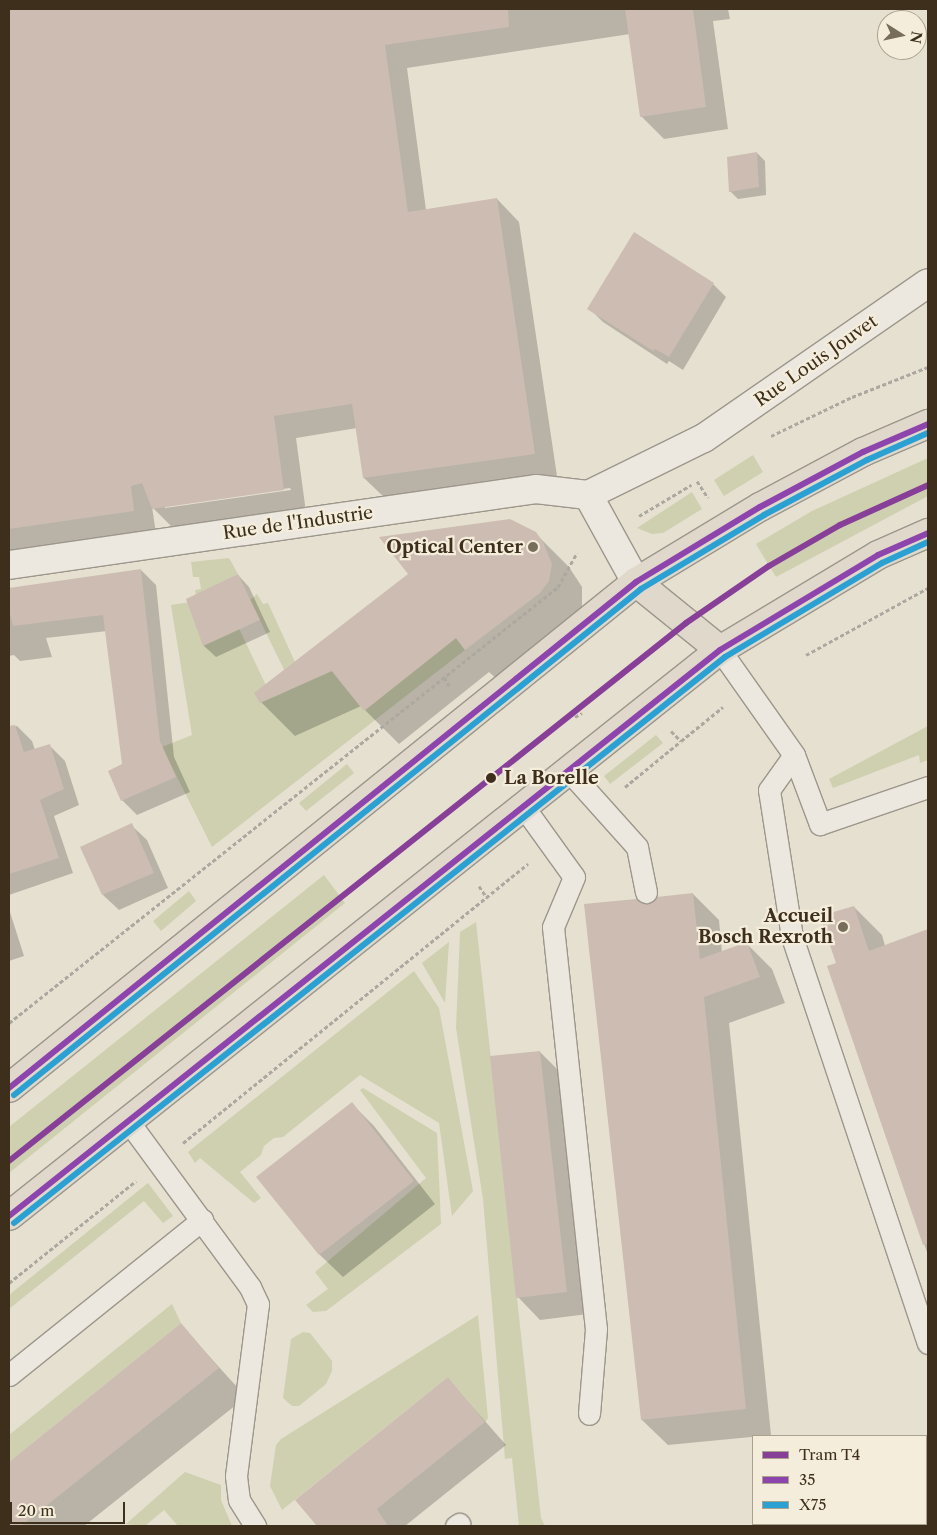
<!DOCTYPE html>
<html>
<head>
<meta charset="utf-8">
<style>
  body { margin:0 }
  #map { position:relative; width:937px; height:1535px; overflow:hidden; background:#e6e0d0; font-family:"Libre Caslon Text",serif }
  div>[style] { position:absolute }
  .green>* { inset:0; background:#ced0b0 }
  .shadow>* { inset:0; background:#0003 }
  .building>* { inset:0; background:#ccbcb2 }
  .path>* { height:3px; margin-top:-1.5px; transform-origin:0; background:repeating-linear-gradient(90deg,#aca8a0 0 4px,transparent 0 6.5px) }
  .roads { filter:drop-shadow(1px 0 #9c968b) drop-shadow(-1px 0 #9c968b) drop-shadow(0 1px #9c968b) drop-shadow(0 -1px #9c968b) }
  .lane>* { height:21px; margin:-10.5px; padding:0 10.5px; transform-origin:10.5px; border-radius:10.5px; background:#ece8e0 }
  .street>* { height:28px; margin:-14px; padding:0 14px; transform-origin:14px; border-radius:14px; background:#ece8e0 }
  .primary>* { height:28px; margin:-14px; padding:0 14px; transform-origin:14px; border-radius:14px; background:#dfd8cb }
  .bus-1>* { height:6px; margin:-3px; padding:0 3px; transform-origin:3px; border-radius:3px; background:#8e44ad }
  .bus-2>* { height:6px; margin:-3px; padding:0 3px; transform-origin:3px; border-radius:3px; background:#2ba0d3 }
  .tram-1>* { height:6px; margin:-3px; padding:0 3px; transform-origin:3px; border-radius:3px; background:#873f98 }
  .dots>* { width:14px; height:14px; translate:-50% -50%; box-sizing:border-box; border:2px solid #f5eddb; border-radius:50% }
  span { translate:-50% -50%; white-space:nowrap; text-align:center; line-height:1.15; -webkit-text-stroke:4.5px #f5eddb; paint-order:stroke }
  .street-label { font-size:18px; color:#3d2f1c }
  .poi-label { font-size:18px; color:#3d2f1c; font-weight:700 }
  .right { translate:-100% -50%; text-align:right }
  .stop-label { font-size:18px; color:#3d2f1c; font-weight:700 }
  .left { translate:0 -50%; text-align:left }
  .frame { position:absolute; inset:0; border:10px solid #3d2f1c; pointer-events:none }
  .legend { position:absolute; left:752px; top:1435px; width:175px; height:90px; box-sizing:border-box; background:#f5eddb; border:1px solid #aba18f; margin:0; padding:6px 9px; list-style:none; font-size:15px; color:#3d2f1c }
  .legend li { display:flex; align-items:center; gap:10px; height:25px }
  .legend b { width:25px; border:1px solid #aba18f }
  .north { position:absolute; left:877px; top:10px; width:50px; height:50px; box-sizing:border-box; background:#f5eddb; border:1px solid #aba18f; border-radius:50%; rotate:100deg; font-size:14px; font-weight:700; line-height:20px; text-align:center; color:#3d2f1c }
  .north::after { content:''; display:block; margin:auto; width:18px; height:22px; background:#786d5b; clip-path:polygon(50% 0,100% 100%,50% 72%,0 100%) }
  .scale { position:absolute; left:10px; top:1502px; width:115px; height:22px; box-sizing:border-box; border:2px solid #3d2f1c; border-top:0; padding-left:6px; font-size:15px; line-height:18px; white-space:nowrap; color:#3d2f1c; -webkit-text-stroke:4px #f5eddb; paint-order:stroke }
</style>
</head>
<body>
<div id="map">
  <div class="green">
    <i style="clip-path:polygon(753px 455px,763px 472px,724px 496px,714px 480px)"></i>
    <i style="clip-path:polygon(928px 458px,928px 496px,776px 577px,756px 544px,812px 511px)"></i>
    <i style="clip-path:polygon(692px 492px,702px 509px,663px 533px,652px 534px,637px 528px)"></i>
    <i style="clip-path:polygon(229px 558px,238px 574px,218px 584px,272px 698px,293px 688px,250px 600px,257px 594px,263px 604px,268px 603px,301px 675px,321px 658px,364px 711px,456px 638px,465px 650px,212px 847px,162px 747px,192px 735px,171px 605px,197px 601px,195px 590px,201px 589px,199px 577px,193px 577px,191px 562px)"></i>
    <i style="clip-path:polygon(928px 726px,928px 760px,920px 763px,919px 755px,833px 788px,829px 779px)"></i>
    <i style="clip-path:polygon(656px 735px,663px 743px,610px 784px,604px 776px)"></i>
    <i style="clip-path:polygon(347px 764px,354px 773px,306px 811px,299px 803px)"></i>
    <i style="clip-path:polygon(324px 875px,345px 903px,9px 1173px,9px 1127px)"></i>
    <i style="clip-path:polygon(189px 891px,196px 901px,161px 931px,153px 921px)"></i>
    <i style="clip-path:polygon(476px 922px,541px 1518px,545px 1526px,519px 1526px,512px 1458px,505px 1459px,483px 1199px,456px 1028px,460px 932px)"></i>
    <i style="clip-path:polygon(449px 942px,445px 1003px,422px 963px)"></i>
    <i style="clip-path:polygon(414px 971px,439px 1008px,473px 1191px,452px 1216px,439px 1123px,360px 1075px,283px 1137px,274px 1138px,264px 1146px,261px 1155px,240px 1172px,261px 1198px,254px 1203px,200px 1158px,195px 1163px,188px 1152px)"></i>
    <i style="clip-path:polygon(363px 1088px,437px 1133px,441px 1224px,326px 1311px,313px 1312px,306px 1305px,328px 1289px,315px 1272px,426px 1178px,360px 1090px)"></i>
    <i style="clip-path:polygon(148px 1183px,173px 1216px,163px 1223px,144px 1201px,9px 1309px,9px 1295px)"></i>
    <i style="clip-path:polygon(172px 1304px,181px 1323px,9px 1462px,9px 1435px)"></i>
    <i style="clip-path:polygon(478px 1315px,488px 1418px,485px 1422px,448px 1377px,282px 1510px,270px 1486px,276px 1445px,281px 1439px)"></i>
    <i style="clip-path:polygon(303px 1332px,310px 1333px,332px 1361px,332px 1371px,326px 1384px,299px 1406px,292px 1406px,283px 1398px,291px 1339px)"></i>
    <i style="clip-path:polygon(185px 1472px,221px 1485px,221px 1500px,232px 1526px,178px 1526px,164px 1510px,145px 1526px,126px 1524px)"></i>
  </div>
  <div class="shadow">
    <i style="clip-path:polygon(evenodd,9px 9px,728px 9px,730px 19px,713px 21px,728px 129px,664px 139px,641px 116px,630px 34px,407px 68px,426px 210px,497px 199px,519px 222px,557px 476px,387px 500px,364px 478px,357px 428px,296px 438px,306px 512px,176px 531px,152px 507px,156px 533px,9px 555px,9px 9px,290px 488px,291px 490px,165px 508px,165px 506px,290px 488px)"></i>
    <i style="clip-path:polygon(757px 153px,765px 161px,766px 195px,738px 199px,730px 191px)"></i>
    <i style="clip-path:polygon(713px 284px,726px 297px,683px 370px,669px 361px,667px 364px,603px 322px,589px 308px)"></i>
    <i style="clip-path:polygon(535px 533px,569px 567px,582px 587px,582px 615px,500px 682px,489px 672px,399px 744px,361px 706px,295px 736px,261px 702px)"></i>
    <i style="clip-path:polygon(141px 570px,156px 585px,174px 757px,190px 792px,137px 815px,122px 800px,124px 765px,107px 631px,46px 638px,52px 657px,20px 661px,14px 655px,9px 656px,9px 589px)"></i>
    <i style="clip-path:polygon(238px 575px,249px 587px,270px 632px,216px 657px,204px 646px,187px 600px)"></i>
    <i style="clip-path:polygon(17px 726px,32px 741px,35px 750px,50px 746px,65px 761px,79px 805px,54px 816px,73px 873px,9px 895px,9px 728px)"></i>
    <i style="clip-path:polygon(131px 825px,147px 840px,168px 888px,119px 910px,103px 895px)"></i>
    <i style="clip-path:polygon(693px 894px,719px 920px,722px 953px,747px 944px,772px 969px,785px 1003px,729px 1023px,771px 1435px,668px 1445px,642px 1420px,648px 906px)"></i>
    <i style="clip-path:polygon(854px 907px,882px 935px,885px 946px,928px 931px,928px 1255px,828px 967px,838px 964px)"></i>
    <i style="clip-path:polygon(9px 909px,24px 956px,9px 961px)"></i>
    <i style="clip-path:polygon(540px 1052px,562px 1074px,588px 1314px,540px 1320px,518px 1297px)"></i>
    <i style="clip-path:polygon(352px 1104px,374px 1126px,435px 1204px,343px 1277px,320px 1255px,258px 1177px)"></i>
    <i style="clip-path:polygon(181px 1325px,246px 1397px,84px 1526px,9px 1526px,9px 1464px)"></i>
    <i style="clip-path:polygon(448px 1379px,506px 1445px,405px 1526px,318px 1526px,297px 1500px)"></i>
  </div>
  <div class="building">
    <i style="clip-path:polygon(9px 9px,508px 9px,509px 27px,385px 45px,408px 212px,497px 198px,535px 454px,363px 478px,352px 404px,274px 416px,284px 490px,152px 509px,142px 483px,131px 486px,134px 511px,9px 529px)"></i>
    <i style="clip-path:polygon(625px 9px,693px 9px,706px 107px,640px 117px)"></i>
    <i style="clip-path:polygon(757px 152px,759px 187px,729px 192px,727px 157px)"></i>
    <i style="clip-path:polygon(634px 232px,714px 283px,669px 357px,655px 349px,653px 351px,587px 309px)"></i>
    <i style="clip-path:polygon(510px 519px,536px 532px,543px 542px,552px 564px,549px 581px,540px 593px,465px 650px,456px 638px,364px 711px,332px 671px,260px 703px,254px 693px,408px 574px,379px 537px)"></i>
    <i style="clip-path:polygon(141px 569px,160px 741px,176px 777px,121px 801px,108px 771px,122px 764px,103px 615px,13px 626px,9px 610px,9px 588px)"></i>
    <i style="clip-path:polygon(238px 574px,260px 620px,203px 646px,186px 599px)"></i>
    <i style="clip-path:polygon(15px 725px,24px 752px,50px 744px,64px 789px,40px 800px,59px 858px,9px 874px,9px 726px)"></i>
    <i style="clip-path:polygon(132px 823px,154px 873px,102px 895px,80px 847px)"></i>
    <i style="clip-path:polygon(693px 893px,700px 959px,747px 942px,760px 977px,704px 997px,746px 1409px,641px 1420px,584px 904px,636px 899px,648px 904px,657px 897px)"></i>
    <i style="clip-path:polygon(854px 906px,869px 951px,928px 929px,928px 1244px,923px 1245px,827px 966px,836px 963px,820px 916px)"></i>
    <i style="clip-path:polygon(540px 1051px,567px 1292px,516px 1298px,490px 1056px)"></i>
    <i style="clip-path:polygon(352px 1102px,414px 1181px,319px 1255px,256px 1177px)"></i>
    <i style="clip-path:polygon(181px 1323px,219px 1368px,21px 1526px,9px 1526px,9px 1462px)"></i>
    <i style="clip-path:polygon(448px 1377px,485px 1422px,377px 1509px,388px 1526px,317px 1526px,295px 1500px)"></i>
  </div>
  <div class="path">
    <i style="left:771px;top:436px;width:90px;rotate:-25.7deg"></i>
    <i style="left:852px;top:397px;width:82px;rotate:-21.5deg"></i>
    <i style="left:697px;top:481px;width:20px;rotate:57deg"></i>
    <i style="left:639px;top:516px;width:61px;rotate:-30.8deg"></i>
    <i style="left:806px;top:655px;width:139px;rotate:-28.8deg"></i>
    <i style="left:444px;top:677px;width:12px;rotate:59deg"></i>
    <i style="left:575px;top:717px;width:8px;rotate:-30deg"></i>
    <i style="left:671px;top:731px;width:14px;rotate:45deg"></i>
    <i style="left:681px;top:741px;width:54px;rotate:-39deg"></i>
    <i style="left:625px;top:787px;width:72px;rotate:-39.4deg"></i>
    <i style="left:479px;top:886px;width:14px;rotate:56deg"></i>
    <i style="left:9px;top:1023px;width:701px;rotate:-38.46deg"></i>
    <i style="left:558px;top:587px;width:39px;rotate:-61deg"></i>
    <i style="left:183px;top:1143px;width:444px;rotate:-39deg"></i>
    <i style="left:9px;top:1283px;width:163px;rotate:-38.8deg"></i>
  </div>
  <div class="roads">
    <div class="lane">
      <i style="left:720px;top:650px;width:128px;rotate:54.8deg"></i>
      <i style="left:794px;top:755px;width:43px;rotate:125.5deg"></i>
      <i style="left:769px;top:790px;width:149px;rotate:81.1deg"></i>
      <i style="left:792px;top:937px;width:428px;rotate:71.5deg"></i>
      <i style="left:794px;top:755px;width:74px;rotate:69.4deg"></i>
      <i style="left:820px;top:824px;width:114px;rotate:-18.9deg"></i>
      <i style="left:568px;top:770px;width:103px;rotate:48.1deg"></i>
      <i style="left:637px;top:847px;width:46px;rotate:78.7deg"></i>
      <i style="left:523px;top:806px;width:87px;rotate:54.3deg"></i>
      <i style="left:574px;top:877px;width:54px;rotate:112.8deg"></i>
      <i style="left:553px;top:927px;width:404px;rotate:83.9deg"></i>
      <i style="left:596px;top:1329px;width:85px;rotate:94.7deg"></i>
      <i style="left:128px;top:1121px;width:206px;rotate:53.7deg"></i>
      <i style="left:250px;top:1287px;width:19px;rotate:65deg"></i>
      <i style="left:258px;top:1304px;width:173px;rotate:97.3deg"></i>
      <i style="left:236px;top:1476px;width:24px;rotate:83deg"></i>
      <i style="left:239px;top:1500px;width:31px;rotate:58deg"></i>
      <i style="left:9px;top:1375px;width:248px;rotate:-38.8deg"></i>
      <i style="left:456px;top:1526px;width:4px;rotate:-34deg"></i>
    </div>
    <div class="street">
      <i style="left:588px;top:495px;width:99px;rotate:61.1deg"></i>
      <i style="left:9px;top:565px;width:532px;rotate:-8.21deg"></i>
      <i style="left:536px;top:489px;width:52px;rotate:6.6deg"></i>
      <i style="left:588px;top:495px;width:129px;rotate:-26.2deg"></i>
      <i style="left:704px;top:438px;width:272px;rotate:-34.7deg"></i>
    </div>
    <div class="primary">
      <i style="left:636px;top:582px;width:108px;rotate:39deg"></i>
      <i style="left:9px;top:1088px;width:806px;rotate:-38.9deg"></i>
      <i style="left:636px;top:582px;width:145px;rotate:-31.2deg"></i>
      <i style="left:760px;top:507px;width:117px;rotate:-28.1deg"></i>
      <i style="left:863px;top:452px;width:71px;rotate:-23.3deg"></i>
      <i style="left:9px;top:1216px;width:909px;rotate:-38.52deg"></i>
      <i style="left:720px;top:650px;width:184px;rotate:-31deg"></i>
      <i style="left:878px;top:555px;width:55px;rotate:-23.7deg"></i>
    </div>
  </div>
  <div class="bus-1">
    <i style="left:9px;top:1088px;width:806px;rotate:-38.9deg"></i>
    <i style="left:636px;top:582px;width:145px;rotate:-31.2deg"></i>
    <i style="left:760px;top:507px;width:117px;rotate:-28.1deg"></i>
    <i style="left:863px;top:452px;width:71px;rotate:-23.3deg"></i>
    <i style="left:9px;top:1216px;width:909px;rotate:-38.52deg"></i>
    <i style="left:720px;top:650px;width:184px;rotate:-31deg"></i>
    <i style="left:878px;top:555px;width:55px;rotate:-23.7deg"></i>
  </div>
  <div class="bus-2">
    <i style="left:14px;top:1095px;width:806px;rotate:-38.9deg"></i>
    <i style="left:641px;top:589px;width:144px;rotate:-31deg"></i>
    <i style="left:764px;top:515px;width:117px;rotate:-28.1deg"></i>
    <i style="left:867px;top:460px;width:67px;rotate:-23.9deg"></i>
    <i style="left:14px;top:1223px;width:909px;rotate:-38.52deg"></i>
    <i style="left:725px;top:657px;width:183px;rotate:-30.9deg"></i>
    <i style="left:882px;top:563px;width:51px;rotate:-24.5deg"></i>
  </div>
  <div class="tram-1">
    <i style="left:9px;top:1161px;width:865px;rotate:-38.47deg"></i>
    <i style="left:686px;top:623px;width:101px;rotate:-34.5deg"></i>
    <i style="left:769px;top:566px;width:82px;rotate:-30deg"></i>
    <i style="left:840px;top:525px;width:97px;rotate:-24.4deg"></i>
  </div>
  <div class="dots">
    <i style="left:533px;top:547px;background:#786d5b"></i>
    <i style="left:491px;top:778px;background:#3d2f1c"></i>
    <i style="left:843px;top:927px;background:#786d5b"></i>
  </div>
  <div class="street-label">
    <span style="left:816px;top:361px;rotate:-35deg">Rue Louis Jouvet</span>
    <span style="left:298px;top:523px;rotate:-8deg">Rue de l'Industrie</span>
  </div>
  <div class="poi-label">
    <span class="right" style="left:523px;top:547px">Optical Center</span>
    <span class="right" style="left:833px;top:927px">Accueil<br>Bosch Rexroth</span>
  </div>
  <div class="stop-label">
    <span class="left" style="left:504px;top:778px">La Borelle</span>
  </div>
  <div class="frame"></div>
  <ul class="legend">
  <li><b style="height:6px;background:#873f98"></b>Tram T4</li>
  <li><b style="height:6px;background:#8e44ad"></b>35</li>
  <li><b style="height:6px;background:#2ba0d3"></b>X75</li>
  </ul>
  <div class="north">N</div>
  <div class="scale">20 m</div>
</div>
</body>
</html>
